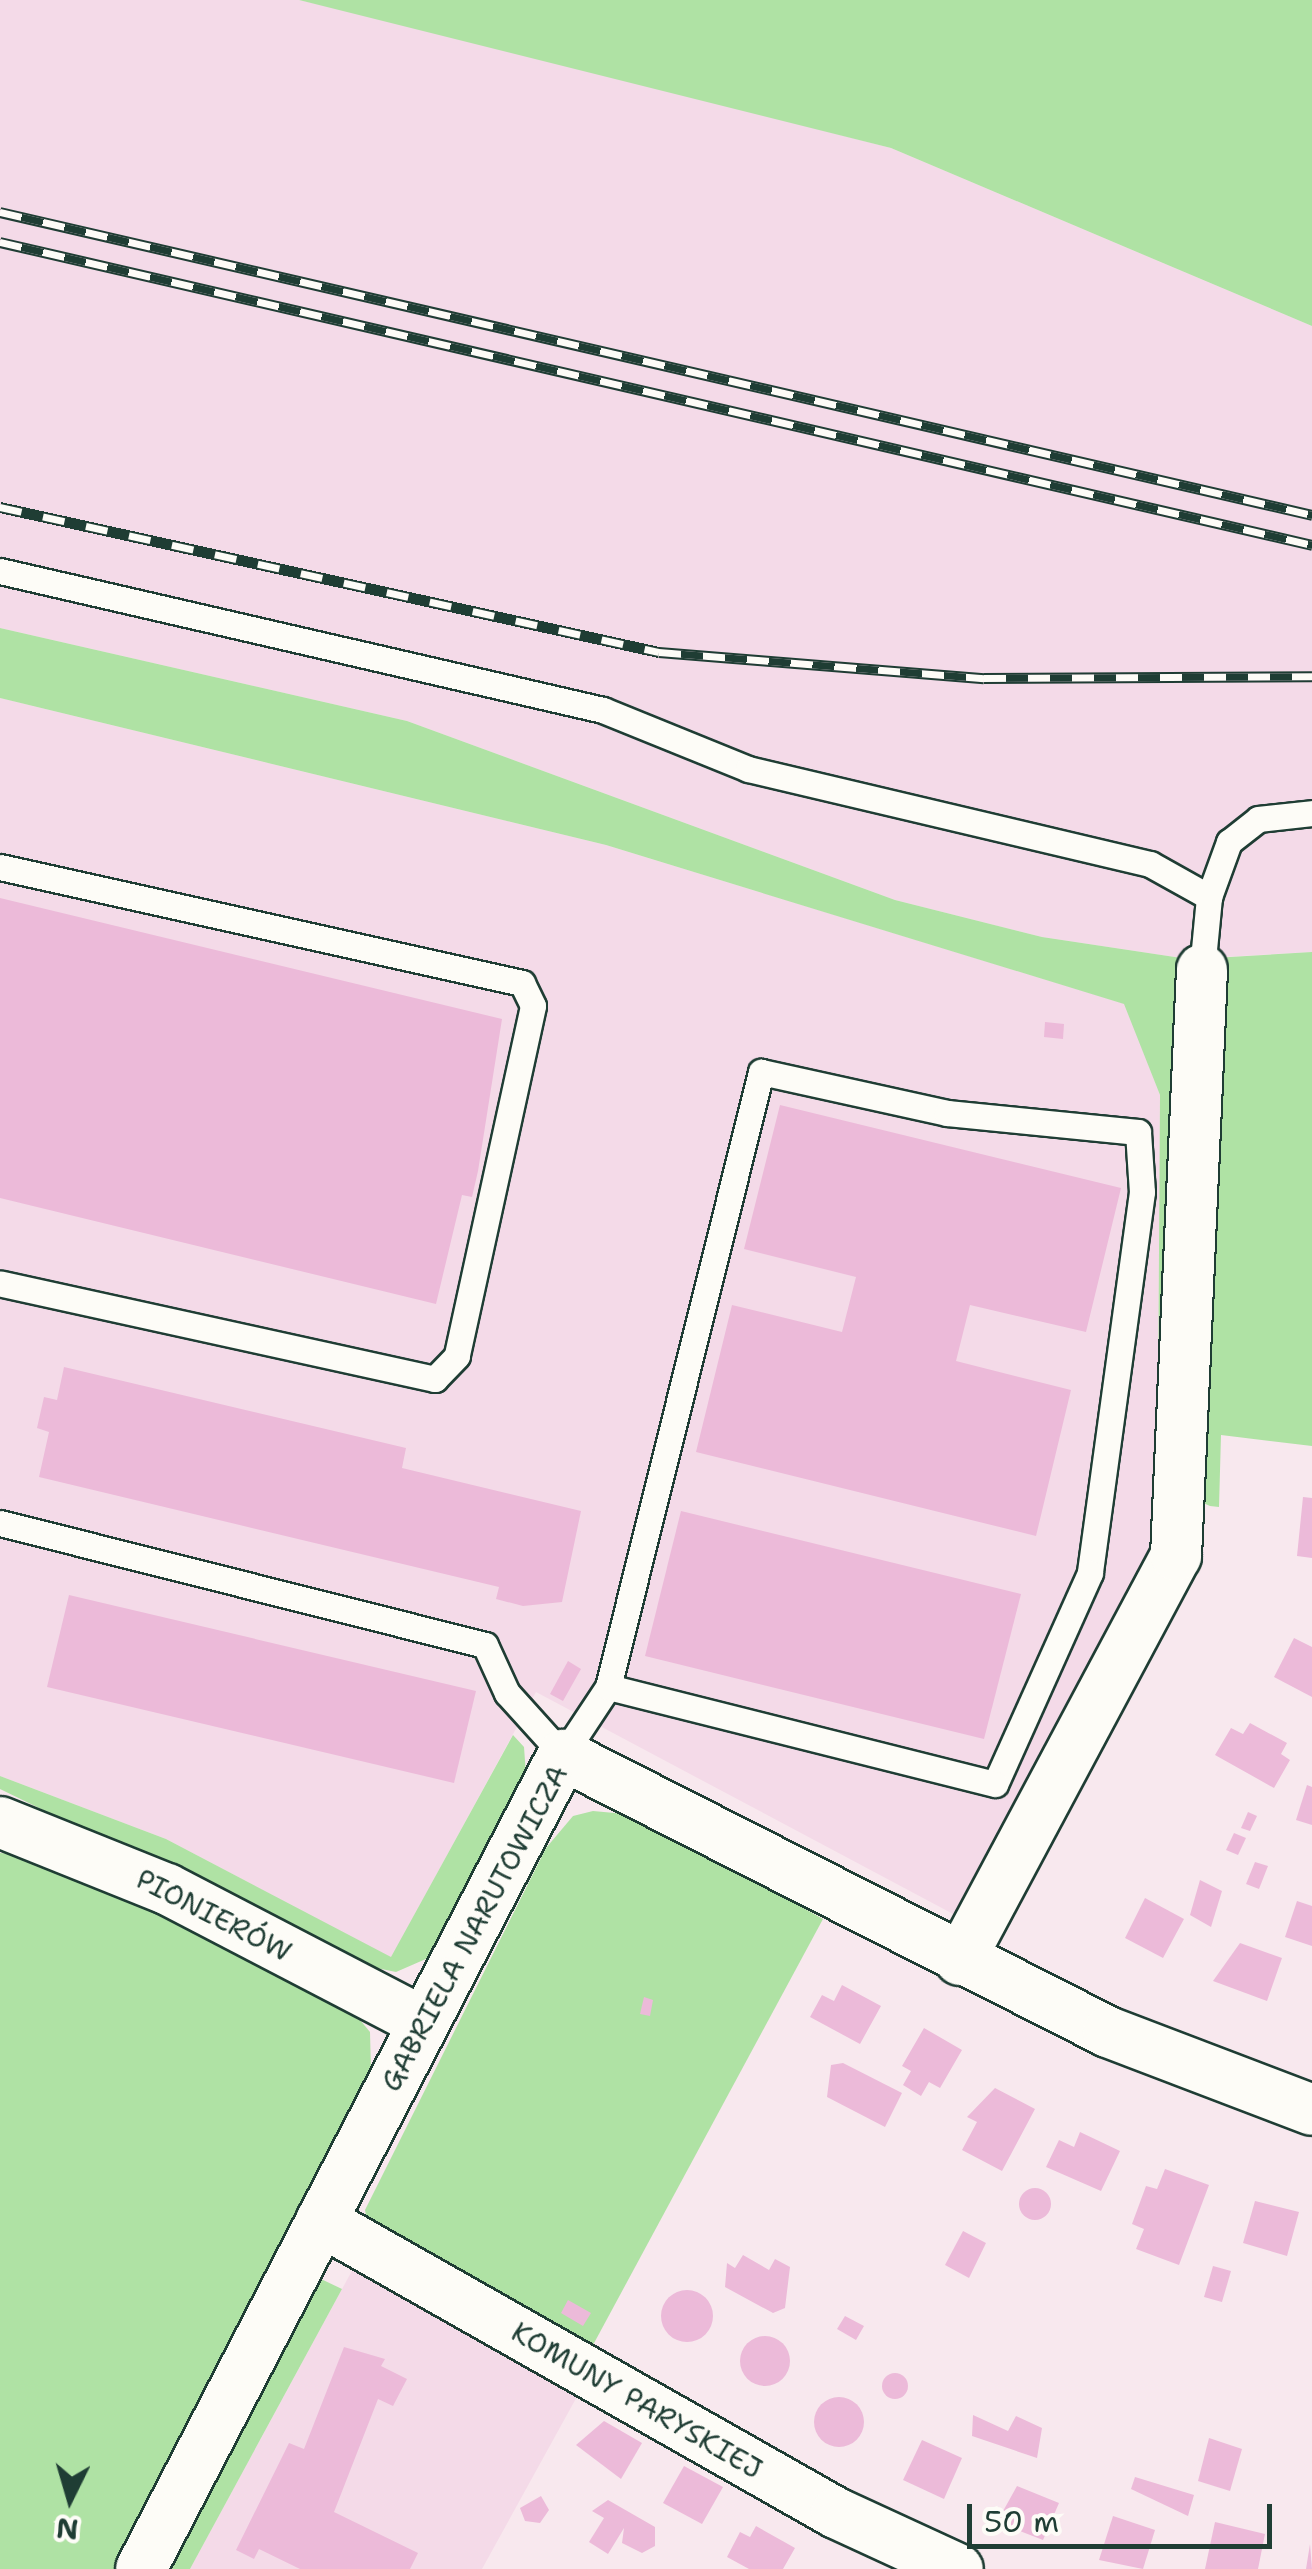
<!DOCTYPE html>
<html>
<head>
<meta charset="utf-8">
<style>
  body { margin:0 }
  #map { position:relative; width:1312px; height:2569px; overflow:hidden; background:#f8e8ee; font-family:"Shantell Sans",sans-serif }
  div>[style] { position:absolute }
  .built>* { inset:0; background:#f4dae8 }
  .green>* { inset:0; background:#afe2a4 }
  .building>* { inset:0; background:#ecbad9 }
  .round { border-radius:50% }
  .roads { filter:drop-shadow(2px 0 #1f3d34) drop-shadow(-2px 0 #1f3d34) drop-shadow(0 2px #1f3d34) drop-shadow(0 -2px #1f3d34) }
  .lane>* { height:25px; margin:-12.5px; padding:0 12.5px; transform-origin:12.5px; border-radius:12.5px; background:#fdfcf7 }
  .street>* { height:50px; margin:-25px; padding:0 25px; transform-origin:25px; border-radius:25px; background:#fdfcf7 }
  .rail>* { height:11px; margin-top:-5.5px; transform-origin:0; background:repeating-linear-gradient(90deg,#fdfcf7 0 22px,#1f3d34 0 44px); box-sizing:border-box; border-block:2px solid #1f3d34 }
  span { translate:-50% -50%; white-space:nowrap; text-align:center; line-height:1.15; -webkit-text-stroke:8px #fdfcf7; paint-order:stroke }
  .street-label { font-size:28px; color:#1f3d34 }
  .north { position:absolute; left:20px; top:2449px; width:100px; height:100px; -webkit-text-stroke:8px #fdfcf7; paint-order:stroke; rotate:185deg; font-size:28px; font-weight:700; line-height:40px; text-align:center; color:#1f3d34 }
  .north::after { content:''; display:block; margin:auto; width:35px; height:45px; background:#1f3d34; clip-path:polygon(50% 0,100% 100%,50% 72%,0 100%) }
  .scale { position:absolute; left:967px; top:2504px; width:305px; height:45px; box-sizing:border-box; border:5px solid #1f3d34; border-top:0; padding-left:12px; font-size:30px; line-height:35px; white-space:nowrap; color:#1f3d34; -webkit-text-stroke:8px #fdfcf7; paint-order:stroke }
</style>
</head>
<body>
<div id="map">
  <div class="built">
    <i style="clip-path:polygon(0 0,299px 0,429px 29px,891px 148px,1312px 326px,1312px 952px,1188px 959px,1042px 937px,895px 900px,407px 721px,0 628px)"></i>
    <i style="clip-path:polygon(0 698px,606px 845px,1125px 1004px,1160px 1095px,1157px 1558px,955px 1915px,536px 1692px,391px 1958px,166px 1839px,0 1776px)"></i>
    <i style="clip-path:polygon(354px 2267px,579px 2393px,482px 2569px,190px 2569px)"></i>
  </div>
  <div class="green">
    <i style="clip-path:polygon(299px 0,1312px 0,1312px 326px,891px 148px)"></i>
    <i style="clip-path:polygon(0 628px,407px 721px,895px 900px,1042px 937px,1188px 959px,1157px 1558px,1160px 1095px,1124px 1004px,606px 845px,0 698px)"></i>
    <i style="clip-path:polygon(1312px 952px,1312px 1446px,1221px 1435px,1219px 1507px,1210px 1506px,1201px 1502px,1213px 958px)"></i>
    <i style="clip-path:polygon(513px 1735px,524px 1747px,526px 1775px,435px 1955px,396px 1972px,362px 1965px,0 1789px,0 1776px,166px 1839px,391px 1957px)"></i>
    <i style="clip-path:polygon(593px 1811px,636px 1815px,823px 1919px,593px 2345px,369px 2229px,365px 2210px,546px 1848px,573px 1816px)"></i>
    <i style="clip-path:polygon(0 1853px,25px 1855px,341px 1997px,370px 2032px,371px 2072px,119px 2569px,0 2569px)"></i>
    <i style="clip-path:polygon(321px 2279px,342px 2289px,190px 2569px,171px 2569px)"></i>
  </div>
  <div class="building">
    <i style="clip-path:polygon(0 898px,502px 1019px,478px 1171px,472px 1197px,462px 1195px,436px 1304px,0 1198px)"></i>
    <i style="clip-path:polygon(1045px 1022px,1064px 1024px,1063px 1039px,1044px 1037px)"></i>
    <i style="clip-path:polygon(780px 1105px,1121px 1188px,1086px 1332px,970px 1305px,956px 1361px,1071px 1390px,1036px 1536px,696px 1452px,732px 1305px,842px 1332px,856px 1277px,744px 1249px)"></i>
    <i style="clip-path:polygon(64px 1367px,406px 1448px,402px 1468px,581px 1511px,562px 1602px,523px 1606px,496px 1599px,499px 1587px,39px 1477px,49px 1432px,37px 1428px,44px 1397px,57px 1400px)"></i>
    <i style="clip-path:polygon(1303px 1497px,1312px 1498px,1312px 1558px,1297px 1556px)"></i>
    <i style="clip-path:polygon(681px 1511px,1021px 1594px,984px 1739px,645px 1656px)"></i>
    <i style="clip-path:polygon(69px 1595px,476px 1691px,454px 1783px,47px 1687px)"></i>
    <i style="clip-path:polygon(1294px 1638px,1312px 1647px,1312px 1697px,1274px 1677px)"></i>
    <i style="clip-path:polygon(568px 1661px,581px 1669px,563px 1701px,550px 1694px)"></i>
    <i style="clip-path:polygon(1250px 1723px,1287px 1743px,1281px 1754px,1290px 1760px,1274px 1788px,1215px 1755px,1231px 1728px,1243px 1734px)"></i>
    <i style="clip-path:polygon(1307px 1785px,1312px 1787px,1312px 1825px,1296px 1820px)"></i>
    <i style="clip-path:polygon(1248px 1812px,1257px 1816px,1250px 1831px,1241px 1828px)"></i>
    <i style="clip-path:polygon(1234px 1833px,1246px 1838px,1238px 1855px,1226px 1850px)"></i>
    <i style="clip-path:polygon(1255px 1862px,1268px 1866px,1259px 1889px,1246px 1884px)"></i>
    <i style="clip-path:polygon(1200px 1880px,1222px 1891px,1211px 1927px,1190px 1915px)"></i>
    <i style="clip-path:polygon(1145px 1898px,1184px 1919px,1163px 1958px,1125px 1938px)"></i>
    <i style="clip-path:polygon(1297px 1901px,1312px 1906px,1312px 1946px,1285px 1937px)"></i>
    <i style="clip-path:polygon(1240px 1943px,1282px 1958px,1267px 2001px,1213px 1981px)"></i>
    <i style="clip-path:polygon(842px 1985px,881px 2006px,860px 2044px,810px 2017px,822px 1995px,834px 2001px)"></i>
    <i style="clip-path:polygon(644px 1997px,653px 2000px,650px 2016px,640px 2014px)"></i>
    <i style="clip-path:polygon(924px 2028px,962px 2050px,940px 2088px,929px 2082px,921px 2096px,903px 2085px,911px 2071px,902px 2066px)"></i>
    <i style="clip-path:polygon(843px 2063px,902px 2093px,885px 2127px,827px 2097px,831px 2065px)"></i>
    <i style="clip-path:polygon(995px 2088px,1035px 2109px,1002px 2171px,962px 2150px,977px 2122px,967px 2117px)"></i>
    <i style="clip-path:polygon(1080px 2132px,1120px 2151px,1101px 2191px,1046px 2167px,1059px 2140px,1074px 2147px)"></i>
    <i style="clip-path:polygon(1165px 2169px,1209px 2185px,1179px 2265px,1136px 2249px,1144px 2229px,1132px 2224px,1146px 2186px,1157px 2189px)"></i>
    <i class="round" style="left:1019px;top:2188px;width:32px;height:32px"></i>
    <i style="clip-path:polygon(1255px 2201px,1299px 2212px,1287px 2256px,1243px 2243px)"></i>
    <i style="clip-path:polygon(963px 2231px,986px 2243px,969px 2278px,945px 2265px)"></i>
    <i style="clip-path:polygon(743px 2255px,769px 2270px,775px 2259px,790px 2267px,785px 2308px,773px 2313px,725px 2287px,727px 2263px,735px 2268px)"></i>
    <i style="clip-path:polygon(1213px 2266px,1231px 2271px,1222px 2302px,1204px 2297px)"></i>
    <i class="round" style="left:661px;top:2290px;width:52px;height:52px"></i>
    <i style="clip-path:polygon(568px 2300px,591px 2313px,583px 2326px,561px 2313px)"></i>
    <i style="clip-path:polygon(845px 2316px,864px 2326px,856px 2340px,837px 2329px)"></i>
    <i class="round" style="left:740px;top:2336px;width:50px;height:50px"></i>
    <i style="clip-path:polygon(344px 2347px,385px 2359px,381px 2366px,407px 2379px,393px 2406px,378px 2399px,334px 2512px,418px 2553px,410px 2569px,300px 2569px,259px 2549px,254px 2559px,236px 2550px,289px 2443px,304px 2449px)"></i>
    <i class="round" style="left:882px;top:2373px;width:26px;height:26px"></i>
    <i class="round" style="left:814px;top:2397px;width:50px;height:50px"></i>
    <i style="clip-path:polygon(973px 2415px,1008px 2431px,1016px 2416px,1042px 2428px,1037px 2458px,972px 2436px)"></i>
    <i style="clip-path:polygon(604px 2421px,642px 2443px,621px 2479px,576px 2445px)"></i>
    <i style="clip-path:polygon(1209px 2438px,1242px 2449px,1230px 2491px,1198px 2481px)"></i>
    <i style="clip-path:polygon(922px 2440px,962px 2458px,944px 2499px,903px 2480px)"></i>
    <i style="clip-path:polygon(684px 2466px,723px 2487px,702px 2524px,663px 2503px)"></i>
    <i style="clip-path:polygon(1135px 2477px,1194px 2495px,1188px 2516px,1131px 2489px)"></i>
    <i style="clip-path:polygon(1017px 2486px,1059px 2503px,1043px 2540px,997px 2522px)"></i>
    <i style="clip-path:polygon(541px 2496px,549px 2510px,540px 2523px,525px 2521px,520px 2508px)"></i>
    <i style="clip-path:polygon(608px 2500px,655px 2527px,655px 2546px,642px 2553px,622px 2543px,624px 2528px,608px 2554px,589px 2542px,604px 2518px,592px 2511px)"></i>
    <i style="clip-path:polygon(1113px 2516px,1155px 2530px,1143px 2569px,1099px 2560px)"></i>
    <i style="clip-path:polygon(1215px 2522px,1265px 2534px,1258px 2569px,1205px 2569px)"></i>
    <i style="clip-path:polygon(756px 2526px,795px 2548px,783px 2569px,749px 2569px,727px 2557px,740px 2532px,750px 2537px)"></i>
    <i style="clip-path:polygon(1310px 2544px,1312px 2569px,1306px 2569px)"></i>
  </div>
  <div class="roads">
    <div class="lane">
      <i style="left:0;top:571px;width:619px;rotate:12.98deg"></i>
      <i style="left:603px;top:710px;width:157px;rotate:22.1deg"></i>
      <i style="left:748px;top:769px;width:413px;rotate:13.3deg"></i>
      <i style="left:1150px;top:864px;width:68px;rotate:29.2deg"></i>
      <i style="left:0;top:867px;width:535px;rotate:12.53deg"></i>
      <i style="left:522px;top:983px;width:25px;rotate:64deg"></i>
      <i style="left:533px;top:1006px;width:358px;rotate:102.3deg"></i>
      <i style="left:457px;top:1356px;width:32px;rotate:134deg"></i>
      <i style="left:435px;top:1379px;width:445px;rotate:-167.6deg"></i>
      <i style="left:1202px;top:970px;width:73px;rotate:-84.5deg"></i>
      <i style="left:1209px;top:897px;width:59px;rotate:-70deg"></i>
      <i style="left:1229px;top:842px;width:37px;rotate:-38deg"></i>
      <i style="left:1258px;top:819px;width:54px;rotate:-6.3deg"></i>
      <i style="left:0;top:1523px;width:500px;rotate:14.12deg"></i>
      <i style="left:485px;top:1645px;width:53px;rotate:65.4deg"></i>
      <i style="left:507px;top:1693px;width:84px;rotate:47.9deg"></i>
      <i style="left:563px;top:1755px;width:82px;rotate:-56.5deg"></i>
      <i style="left:608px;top:1687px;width:634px;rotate:-76.03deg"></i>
      <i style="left:761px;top:1072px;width:190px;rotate:12.4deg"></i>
      <i style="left:947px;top:1113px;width:192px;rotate:5.7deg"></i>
      <i style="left:1138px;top:1132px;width:60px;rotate:86.2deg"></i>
      <i style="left:1142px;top:1192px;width:385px;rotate:97.8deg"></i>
      <i style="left:1090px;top:1573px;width:231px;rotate:114.2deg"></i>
      <i style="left:995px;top:1784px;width:399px;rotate:-165.9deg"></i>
    </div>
    <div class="street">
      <i style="left:0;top:1822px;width:180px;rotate:21.9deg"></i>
      <i style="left:167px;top:1889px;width:288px;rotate:27.5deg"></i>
      <i style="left:960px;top:1960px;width:458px;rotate:-61.9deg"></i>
      <i style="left:1176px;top:1556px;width:587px;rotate:-87.46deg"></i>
      <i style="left:321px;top:2221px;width:592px;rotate:29.55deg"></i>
      <i style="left:836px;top:2513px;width:134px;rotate:24.7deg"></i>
      <i style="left:141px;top:2569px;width:917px;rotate:-62.6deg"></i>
      <i style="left:563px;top:1755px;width:611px;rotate:26.94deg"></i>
      <i style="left:1108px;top:2032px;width:218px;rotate:20.9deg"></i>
    </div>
  </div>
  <div class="rail">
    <i style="left:0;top:212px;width:1347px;rotate:13deg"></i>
    <i style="left:0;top:242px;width:1347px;rotate:13deg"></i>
    <i style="left:0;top:507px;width:675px;rotate:12.41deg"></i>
    <i style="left:659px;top:652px;width:326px;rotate:4.6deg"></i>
    <i style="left:984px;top:678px;width:328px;rotate:-0.3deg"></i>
  </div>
  <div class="street-label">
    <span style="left:214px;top:1915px;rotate:27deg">PIONIERÓW</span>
    <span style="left:474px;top:1928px;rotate:-62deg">GABRIELA NARUTOWICZA</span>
    <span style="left:637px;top:2400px;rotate:30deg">KOMUNY PARYSKIEJ</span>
  </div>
  <div class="north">N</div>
  <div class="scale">50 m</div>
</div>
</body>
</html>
